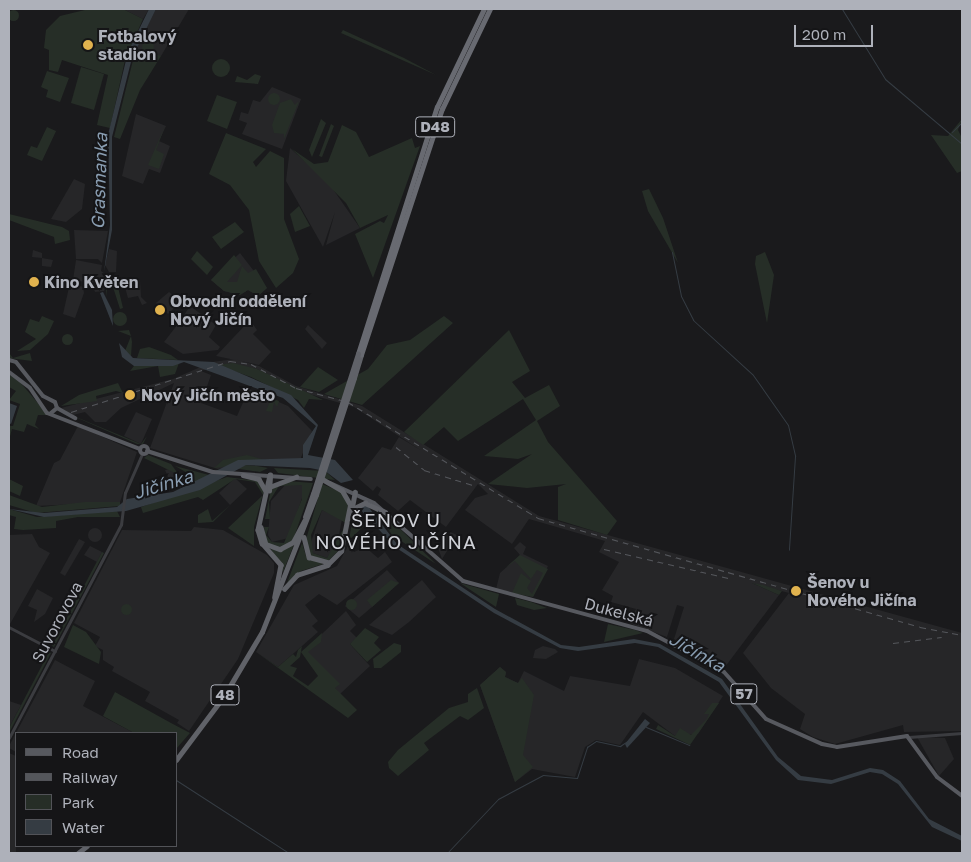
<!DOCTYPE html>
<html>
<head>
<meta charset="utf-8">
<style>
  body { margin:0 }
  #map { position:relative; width:971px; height:862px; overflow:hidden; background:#1a1a1c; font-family:"Golos Text",sans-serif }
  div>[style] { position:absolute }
  .built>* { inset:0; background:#262628 }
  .round { border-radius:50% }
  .green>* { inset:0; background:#262e27 }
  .water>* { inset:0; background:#353c43 }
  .stream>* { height:1px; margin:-0.5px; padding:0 0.5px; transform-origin:0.5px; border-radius:0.5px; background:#353c43 }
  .tertiary>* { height:2.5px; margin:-1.25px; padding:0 1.25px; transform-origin:1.25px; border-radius:1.25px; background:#3b3c40 }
  .primary>* { height:4px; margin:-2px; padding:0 2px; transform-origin:2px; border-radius:2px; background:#57595f }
  .primary>.ring { margin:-2px; padding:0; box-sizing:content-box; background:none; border:4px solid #57595f; border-radius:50% }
  .trunk>* { height:4.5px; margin:-2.25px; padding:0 2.25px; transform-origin:2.25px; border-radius:2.25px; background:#606268 }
  .motorway>* { height:4.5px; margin:-2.25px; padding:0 2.25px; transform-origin:2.25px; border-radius:2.25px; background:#686a71 }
  .rail>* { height:1px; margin-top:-0.5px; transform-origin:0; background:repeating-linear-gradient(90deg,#54565b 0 6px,transparent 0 11px) }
  .trunk-bridge>* { height:4.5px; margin:-2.25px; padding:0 2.25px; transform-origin:2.25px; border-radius:2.25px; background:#606268 }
  .dots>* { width:14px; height:14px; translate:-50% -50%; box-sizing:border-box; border:2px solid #151517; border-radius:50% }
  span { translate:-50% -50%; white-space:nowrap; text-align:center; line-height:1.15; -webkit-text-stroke:4px #151517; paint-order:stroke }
  .shield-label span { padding:1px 4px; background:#151517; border:1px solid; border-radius:4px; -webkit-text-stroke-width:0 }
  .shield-label { font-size:15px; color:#aeb1ba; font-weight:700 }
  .poi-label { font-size:16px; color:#aeb1ba; font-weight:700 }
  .left { translate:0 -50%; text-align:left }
  .street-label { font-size:16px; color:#aeb1ba }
  .water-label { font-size:18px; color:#899db1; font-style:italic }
  .quarter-label { font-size:19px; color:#ced0d6; letter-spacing:1px }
  .frame { position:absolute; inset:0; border:10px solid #aeb1ba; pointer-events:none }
  .legend { position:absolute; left:15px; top:732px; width:162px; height:115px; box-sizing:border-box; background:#151517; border:1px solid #525358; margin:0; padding:6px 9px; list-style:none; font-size:15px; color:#aeb1ba }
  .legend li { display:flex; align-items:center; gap:10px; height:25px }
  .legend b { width:25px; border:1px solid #525358 }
  .scale { position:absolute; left:794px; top:25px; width:79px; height:22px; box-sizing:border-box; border:2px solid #aeb1ba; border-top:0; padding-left:6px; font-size:15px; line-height:18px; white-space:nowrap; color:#aeb1ba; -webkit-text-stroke:4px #151517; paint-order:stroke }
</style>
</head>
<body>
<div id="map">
  <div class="built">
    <i style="clip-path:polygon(123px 9px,149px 9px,143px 19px)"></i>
    <i style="clip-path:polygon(156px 9px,189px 9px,161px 56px,155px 57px,136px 48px)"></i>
    <i style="clip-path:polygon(272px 87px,301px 99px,282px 149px,242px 134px,247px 123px,239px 120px,241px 112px,248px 114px,253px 100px,260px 102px)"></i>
    <i style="clip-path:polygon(136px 114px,166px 126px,159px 141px,170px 146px,160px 173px,149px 169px,143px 184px,122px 176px)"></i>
    <i style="clip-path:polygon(290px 148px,328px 182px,360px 228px,326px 245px,335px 212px,323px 247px,286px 181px)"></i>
    <i style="clip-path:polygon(74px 179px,85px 184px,82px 209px,66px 222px,51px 219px)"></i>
    <i style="clip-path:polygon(74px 230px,108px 231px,102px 263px,98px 259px,76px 259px)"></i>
    <i style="clip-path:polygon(109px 249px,117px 251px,116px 272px,109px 272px,105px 265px)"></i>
    <i style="clip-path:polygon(33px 250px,42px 253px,42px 258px,53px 260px,51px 267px,42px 266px,42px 258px,32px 257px)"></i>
    <i style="clip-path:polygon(240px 253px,267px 288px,258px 296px,248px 290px,240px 295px,224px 291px,211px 280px)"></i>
    <i style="clip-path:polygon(76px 260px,102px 265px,101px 271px,117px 282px,109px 278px,104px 291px,95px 292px,92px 283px,73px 280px)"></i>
    <i style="clip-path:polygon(140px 280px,141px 297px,147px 303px,142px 305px,138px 296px,128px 298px,124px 284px)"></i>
    <i style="clip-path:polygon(70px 283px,83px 287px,84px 293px,75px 318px,63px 314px)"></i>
    <i style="clip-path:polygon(169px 292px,181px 301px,168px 314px,156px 303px)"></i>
    <i style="clip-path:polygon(190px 306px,216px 325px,209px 337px,220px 347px,218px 350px,183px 354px,164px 342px,181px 320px,175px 324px,171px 321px,178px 314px,182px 318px)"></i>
    <i style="clip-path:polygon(250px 320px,257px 330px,253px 334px,271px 352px,259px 365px,216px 356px)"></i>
    <i style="clip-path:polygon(308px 325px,327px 343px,322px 349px,305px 329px)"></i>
    <i style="clip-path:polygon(235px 359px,259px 366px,296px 386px,362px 406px,539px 516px,962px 633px,962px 731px,904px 732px,903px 725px,835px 744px,813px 737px,800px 729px,805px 714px,771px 688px,743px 653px,789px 593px,752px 583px,779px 595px,725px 667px,674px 639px,684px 607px,677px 605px,667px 637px,629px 623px,636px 609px,611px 602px,613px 596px,602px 590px,619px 562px,599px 552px,605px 541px,529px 519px,512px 544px,465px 510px,475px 498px,488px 494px,478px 484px,446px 527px,410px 500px,398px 511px,378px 495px,381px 489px,377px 486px,373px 491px,358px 478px,382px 447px,391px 450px,399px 437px,422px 451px,354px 407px,295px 390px,257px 369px,224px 364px,201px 371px,211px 375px,201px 403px,237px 416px,249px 389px,288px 406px,312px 431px,300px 460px,254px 459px,218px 469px,150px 448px,174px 383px,121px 408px,106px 422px,95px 422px,85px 412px,73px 415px,61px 408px,173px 379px,212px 362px)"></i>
    <i style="clip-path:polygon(136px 412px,152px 419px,141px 444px,124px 436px)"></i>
    <i style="clip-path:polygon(78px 426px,137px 452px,120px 502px,36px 506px,54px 463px,60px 460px)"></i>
    <i style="clip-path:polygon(170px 469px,188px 480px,189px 485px,173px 488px,165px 470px)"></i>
    <i style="clip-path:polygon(235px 478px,247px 489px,230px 505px,219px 493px)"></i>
    <i style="clip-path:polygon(286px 484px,302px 484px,302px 498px,289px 538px,272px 542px,268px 535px,271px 501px)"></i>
    <i style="clip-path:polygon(322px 510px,342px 519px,337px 546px,327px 558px,313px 553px,310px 545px)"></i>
    <i style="clip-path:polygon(194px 527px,223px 530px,267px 555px,274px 563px,274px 573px,238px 659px,189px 731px,177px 723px,179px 720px,145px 701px,150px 692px,112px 671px,114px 667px,103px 660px,103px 650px,95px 646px,100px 637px,74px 623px,122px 530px,191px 531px)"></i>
    <i class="round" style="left:88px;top:528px;width:14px;height:14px"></i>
    <i style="clip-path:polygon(448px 531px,457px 535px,442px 559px,438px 548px)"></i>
    <i style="clip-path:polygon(32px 534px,39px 547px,50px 553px,10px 624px,9px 535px)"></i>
    <i style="clip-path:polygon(79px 539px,85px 542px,65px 576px,60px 573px)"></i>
    <i style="clip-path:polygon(520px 542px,526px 547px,523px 554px,548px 566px,533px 597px,496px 589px,500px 573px,520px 555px,514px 548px)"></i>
    <i style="clip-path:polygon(90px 546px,102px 552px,97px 562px,84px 555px)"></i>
    <i style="clip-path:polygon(348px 546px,354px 552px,365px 547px,378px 558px,385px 552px,392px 562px,337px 605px,319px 594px,305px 605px,318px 621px,312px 626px,318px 632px,278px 667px,256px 652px,294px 585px,337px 566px)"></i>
    <i style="clip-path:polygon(387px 570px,399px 583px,372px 607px,359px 618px,345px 606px)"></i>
    <i style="clip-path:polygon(422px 580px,436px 597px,409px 622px,392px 635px,369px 625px)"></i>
    <i style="clip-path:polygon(37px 589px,53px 598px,45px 614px,34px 622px,37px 610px,28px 606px)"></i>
    <i style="clip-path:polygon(346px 611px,356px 625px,350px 631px,357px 638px,350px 644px,370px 666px,340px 694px,303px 652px)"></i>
    <i style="clip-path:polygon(543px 646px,555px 649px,558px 652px,546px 659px,533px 658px,535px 650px)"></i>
    <i style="clip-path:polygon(639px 659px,675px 668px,723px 696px,698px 734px,675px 736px,643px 712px,620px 745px,596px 740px,585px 747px,575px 777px,532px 769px,515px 782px,480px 685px,500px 667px,506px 672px,505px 677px,518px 683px,524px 671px,564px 691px,570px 676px,630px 686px)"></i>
    <i style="clip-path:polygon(55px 660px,95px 681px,83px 706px,134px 733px,16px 733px,16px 752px,9px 748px,9px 746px)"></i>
    <i style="clip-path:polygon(9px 701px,21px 705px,9px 728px)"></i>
    <i style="clip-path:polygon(917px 737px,945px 738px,954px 759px,939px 776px)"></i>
    <i style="clip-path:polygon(9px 753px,16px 756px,16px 853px,9px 853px)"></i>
  </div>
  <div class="green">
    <i style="clip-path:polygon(89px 9px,123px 9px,143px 19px,125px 60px,110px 128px,97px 125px,108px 75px,62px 60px,58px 72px,49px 70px,49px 50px,44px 48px,46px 30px,60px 16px)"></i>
    <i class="round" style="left:7.5px;top:9.5px;width:11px;height:11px"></i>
    <i style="clip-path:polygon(343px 30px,404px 58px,436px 75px,341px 33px)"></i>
    <i class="round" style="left:142px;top:41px;width:12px;height:12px"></i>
    <i style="clip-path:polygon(136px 48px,137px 55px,152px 62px,156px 54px,161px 56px,140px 90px,120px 139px,114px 137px)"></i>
    <i class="round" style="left:212px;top:59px;width:18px;height:18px"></i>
    <i style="clip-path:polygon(81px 67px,104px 74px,94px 110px,71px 103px)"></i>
    <i style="clip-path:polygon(47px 71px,69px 78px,60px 102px,46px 97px,48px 90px,41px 87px)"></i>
    <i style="clip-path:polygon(255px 74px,261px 76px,258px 84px,235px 82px,237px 76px,247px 80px)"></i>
    <i class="round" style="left:268px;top:93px;width:12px;height:12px"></i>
    <i style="clip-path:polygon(217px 95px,237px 102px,227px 129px,207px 121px)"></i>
    <i style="clip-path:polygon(291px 99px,295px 105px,299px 101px,284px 139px,284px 134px,274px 133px,272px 125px,280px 103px)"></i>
    <i style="clip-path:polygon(321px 119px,326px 123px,312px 157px,309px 150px)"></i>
    <i style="clip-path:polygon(962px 119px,958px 130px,962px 138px,962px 171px,957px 173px,931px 135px,948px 136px)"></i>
    <i style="clip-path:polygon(331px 124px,334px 126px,322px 157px,319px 156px)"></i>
    <i style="clip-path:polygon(342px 125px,356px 132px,369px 157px,412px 138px,415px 148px,420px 146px,373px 278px,355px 234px,380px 221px,384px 223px,388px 215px,360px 228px,346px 203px,292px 149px,314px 164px,328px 162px)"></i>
    <i style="clip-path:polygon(165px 126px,156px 150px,164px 154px,159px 169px,148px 165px)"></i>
    <i style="clip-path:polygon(47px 127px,56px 131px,58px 127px,42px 161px,27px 155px,31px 146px,37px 148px)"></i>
    <i style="clip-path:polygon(226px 133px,266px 149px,253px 162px,256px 167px,270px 151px,284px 158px,284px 219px,299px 259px,293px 273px,276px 288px,259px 261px,249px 210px,230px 185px,209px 174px)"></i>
    <i style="clip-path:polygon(649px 189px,663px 218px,678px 263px,648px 211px,642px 191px)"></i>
    <i style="clip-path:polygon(299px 206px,310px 226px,295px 232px,290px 214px)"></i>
    <i style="clip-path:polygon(9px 214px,62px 227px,69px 231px,70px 240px,55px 244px,54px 237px,9px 220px)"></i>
    <i style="clip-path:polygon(235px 222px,244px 232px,221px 249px,212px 237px)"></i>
    <i style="clip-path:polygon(197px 251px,213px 267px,207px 275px,191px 259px)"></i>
    <i style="clip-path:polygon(765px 252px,774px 275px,767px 323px,755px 264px,756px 256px)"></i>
    <i style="clip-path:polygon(234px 255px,242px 265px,227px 282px,237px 282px,242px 266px,248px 273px,256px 269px,267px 288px,258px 296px,248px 290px,240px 295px,224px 291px,211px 280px)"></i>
    <i style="clip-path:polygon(106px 277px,117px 283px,123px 308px,120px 309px,113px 287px,107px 289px,106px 297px)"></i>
    <i class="round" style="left:113px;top:312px;width:14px;height:14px"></i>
    <i style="clip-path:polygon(42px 316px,54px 321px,48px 334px,30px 350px,17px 351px,36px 339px,25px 332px,30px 319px,39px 322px)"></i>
    <i style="clip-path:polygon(444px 316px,453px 323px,362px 405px,324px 394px,368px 369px,387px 345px,410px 340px)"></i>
    <i style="clip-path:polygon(129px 330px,131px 336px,132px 342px,131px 356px,125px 351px,131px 336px,118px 331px)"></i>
    <i style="clip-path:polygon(509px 330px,530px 371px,512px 382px,525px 398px,549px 385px,560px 406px,537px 421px,548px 442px,617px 521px,607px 535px,558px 520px,558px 487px,566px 484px,527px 488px,488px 484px,532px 454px,518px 459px,484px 456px,536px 420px,523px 399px,458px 441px,444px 427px,423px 445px,404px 432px)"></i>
    <i class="round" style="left:61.5px;top:333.5px;width:11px;height:11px"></i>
    <i style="clip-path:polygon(149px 347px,171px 355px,178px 360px,137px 358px,140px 349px)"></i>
    <i style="clip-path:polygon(9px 353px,13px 358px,30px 353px,32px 361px,9px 358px)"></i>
    <i style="clip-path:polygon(156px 363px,179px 363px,175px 374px,160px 377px,158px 366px,130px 371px,134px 366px)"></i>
    <i style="clip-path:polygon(233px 363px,257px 369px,323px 400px,309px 399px,304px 408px,298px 400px,251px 377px,217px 365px)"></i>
    <i style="clip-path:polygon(318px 367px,338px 380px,319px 392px,300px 387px)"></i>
    <i style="clip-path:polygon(14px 375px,48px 415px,38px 415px,35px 425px,39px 429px,27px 424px,24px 432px,12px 429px,9px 440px,9px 426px,13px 426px,20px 404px,9px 400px,16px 391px,9px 387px,9px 376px)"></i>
    <i style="clip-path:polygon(118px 383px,123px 393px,116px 391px,96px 396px,97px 401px,61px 406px,79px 395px)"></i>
    <i style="clip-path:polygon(253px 392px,279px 401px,277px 407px,274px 402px,272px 412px,266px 411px,271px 399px)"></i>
    <i style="clip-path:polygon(64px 412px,141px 444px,147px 436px,143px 444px,137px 444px)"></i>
    <i style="clip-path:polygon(148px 455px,171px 464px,179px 475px,144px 458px)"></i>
    <i style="clip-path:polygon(247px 455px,269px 461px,214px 468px,223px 460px)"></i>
    <i style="clip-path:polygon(246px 465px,257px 466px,268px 468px,260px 472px,233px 468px)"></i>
    <i style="clip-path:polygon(175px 466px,194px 471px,209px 475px,189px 485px,191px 475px)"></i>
    <i style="clip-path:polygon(274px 468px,325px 471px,335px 480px,278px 473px)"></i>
    <i style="clip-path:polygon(227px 477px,257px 481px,264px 490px,254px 527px,254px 546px,228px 528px,263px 495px,255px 482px,235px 479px,203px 500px,198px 497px,143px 513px,141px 507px)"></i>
    <i style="clip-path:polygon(9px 479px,23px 486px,20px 496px,9px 491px)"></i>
    <i style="clip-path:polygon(287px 481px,313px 483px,293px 540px,284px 547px,272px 547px,266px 541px,264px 527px,269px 527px,266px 535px,272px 542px,284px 543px,302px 499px,302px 485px,279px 486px,269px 502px,270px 519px,265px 519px,271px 489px)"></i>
    <i style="clip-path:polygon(322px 484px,341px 492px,348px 504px,346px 523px,322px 510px,311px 535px,313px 553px,327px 558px,345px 526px,339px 550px,328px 561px,312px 558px,305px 543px)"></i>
    <i style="clip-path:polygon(9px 495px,42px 507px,85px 502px,120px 502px,120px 506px,36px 513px,9px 505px)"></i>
    <i style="clip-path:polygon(230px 505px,213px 522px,198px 523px,198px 515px,208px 509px,212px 521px)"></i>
    <i style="clip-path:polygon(374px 508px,393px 522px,436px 564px,392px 535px)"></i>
    <i style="clip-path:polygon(9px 509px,37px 517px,117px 511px,120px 517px,78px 517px,56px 521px,56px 528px,23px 530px,14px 529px,16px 517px,9px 515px)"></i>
    <i style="clip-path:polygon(355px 515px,364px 526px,349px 540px,351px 528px)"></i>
    <i style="clip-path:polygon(295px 542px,283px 572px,271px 549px)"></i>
    <i style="clip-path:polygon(302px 543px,306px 556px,323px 564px,301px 571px,287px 583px)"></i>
    <i style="clip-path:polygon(102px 552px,104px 553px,54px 647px,52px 646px)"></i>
    <i style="clip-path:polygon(520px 555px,548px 569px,533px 597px,512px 593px,521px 573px,531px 581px,527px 588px,532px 594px,543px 573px,537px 570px,531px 579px,515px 561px,505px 568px)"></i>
    <i style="clip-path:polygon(391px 580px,399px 583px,372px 607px,367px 600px)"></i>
    <i style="clip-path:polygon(460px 583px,499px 594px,496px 607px)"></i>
    <i style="clip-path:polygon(752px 583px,763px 585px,782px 591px,779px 595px)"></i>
    <i style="clip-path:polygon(515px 598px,531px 602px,547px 608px,534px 610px,517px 605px)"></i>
    <i class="round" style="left:345.5px;top:598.5px;width:11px;height:11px"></i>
    <i class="round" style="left:120.5px;top:603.5px;width:11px;height:11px"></i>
    <i style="clip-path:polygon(608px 624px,635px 630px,643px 633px,604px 642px)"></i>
    <i style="clip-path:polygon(73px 625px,86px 632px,101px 652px,99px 664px,64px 647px)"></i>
    <i style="clip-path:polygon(365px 628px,379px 637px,374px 643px,381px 650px,367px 662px,350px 644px)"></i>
    <i style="clip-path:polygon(322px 633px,321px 642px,308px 652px,340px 684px,335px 688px,357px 710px,348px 718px,256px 652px,278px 667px,293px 654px,296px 657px,298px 650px,302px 646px,300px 657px,290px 666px,297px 668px,293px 676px,308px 686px,318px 676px,301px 652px)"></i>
    <i style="clip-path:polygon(394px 643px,401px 645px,401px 652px,381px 668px,374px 668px,373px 659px)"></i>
    <i style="clip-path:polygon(49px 652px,51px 653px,9px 733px,9px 728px)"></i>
    <i style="clip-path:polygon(500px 667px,506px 672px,505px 677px,518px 683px,522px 678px,534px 695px,523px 755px,533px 767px,515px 782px,480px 685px)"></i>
    <i style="clip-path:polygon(477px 688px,484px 708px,468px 720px,460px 716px,424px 743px,429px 750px,398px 776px,389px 768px,388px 762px,398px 750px,449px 708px,468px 702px,468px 694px)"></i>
    <i style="clip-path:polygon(115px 692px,171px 723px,190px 733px,176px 749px,176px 733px,134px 733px,103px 716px)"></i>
    <i style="clip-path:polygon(712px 703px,719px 703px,690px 745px,656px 729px,658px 725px,675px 736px,680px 728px,691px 735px,707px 719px,709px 714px,704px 714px)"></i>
  </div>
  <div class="water">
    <i style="clip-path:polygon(149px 9px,156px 9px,132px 58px,112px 137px,112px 230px,104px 272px,110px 225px,108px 135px,128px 52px)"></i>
    <i style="clip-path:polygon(103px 292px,112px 310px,113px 326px,100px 293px)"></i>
    <i style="clip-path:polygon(119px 343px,133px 358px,214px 362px,291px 395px,318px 425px,308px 455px,335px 460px,353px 480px,341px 483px,325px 471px,310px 468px,246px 465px,200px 490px,126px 511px,44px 517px,9px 509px,44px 513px,117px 507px,127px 499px,173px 492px,238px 460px,303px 458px,303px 445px,316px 426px,283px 398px,184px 362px,173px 366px,134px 366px,122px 357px)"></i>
    <i style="clip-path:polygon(9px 403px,17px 406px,11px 424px,9px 423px)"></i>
    <i style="clip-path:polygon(367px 505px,397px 544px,495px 609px,561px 645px,579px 647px,634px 639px,660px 644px,722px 679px,778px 757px,801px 776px,832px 780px,870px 768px,883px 770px,900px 781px,929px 819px,962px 836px,962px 841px,932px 827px,898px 784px,882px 774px,870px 772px,831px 784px,798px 780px,776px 760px,719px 682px,658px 647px,635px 643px,578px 651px,560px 648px,494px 613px,395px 547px,358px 507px)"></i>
    <i style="clip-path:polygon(645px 719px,650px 723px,627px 748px,625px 744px)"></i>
  </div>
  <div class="stream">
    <i style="left:842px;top:9px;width:82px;rotate:58.4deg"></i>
    <i style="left:885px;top:79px;width:101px;rotate:40.2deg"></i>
    <i style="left:952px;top:132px;width:14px;rotate:-45deg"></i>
    <i style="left:672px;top:252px;width:45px;rotate:78.4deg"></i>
    <i style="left:681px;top:296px;width:27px;rotate:63deg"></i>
    <i style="left:693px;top:320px;width:81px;rotate:42.5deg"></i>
    <i style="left:753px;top:375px;width:61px;rotate:55deg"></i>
    <i style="left:788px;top:425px;width:32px;rotate:77deg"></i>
    <i style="left:795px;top:456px;width:94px;rotate:93.7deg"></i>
    <i style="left:646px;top:727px;width:47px;rotate:22.7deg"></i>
    <i style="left:176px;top:780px;width:135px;rotate:32.9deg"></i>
    <i style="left:447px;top:853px;width:74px;rotate:-46.6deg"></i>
    <i style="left:498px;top:799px;width:51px;rotate:-28.1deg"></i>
    <i style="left:543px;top:775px;width:34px;rotate:5deg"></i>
    <i style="left:577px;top:778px;width:33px;rotate:-72deg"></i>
    <i style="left:587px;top:747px;width:11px;rotate:-34deg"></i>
    <i style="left:596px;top:741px;width:25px;rotate:12deg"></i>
    <i style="left:620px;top:746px;width:11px;rotate:-34deg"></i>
  </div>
  <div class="tertiary">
    <i style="left:9px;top:627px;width:52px;rotate:27.6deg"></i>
    <i style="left:909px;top:737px;width:53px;rotate:-4.3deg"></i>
    <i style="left:9px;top:738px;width:241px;rotate:-62.3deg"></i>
    <i style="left:121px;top:525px;width:32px;rotate:-83deg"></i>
    <i style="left:125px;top:493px;width:43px;rotate:-66.4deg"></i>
  </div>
  <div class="primary">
    <i style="left:9px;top:360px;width:7px;rotate:16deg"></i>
    <i style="left:16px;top:362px;width:43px;rotate:51.5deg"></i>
    <i style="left:43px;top:396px;width:13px;rotate:27deg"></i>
    <i style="left:55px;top:402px;width:6px;rotate:72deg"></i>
    <i style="left:57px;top:408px;width:8px;rotate:140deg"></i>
    <i style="left:9px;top:372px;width:26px;rotate:37deg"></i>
    <i style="left:30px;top:388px;width:30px;rotate:56deg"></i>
    <i style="left:47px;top:413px;width:100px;rotate:21.2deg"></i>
    <i style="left:57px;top:408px;width:21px;rotate:29deg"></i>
    <i class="ring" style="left:140px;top:446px;width:4px;height:4px"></i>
    <i style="left:147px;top:451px;width:69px;rotate:17.7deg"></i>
    <i style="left:213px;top:472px;width:98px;rotate:4.1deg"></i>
    <i style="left:330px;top:483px;width:48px;rotate:24.4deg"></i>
    <i style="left:374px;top:503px;width:118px;rotate:41.2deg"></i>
    <i style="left:463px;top:581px;width:191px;rotate:15.2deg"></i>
    <i style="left:647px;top:631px;width:87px;rotate:28deg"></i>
    <i style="left:724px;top:672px;width:63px;rotate:48.2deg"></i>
    <i style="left:766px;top:719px;width:61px;rotate:24.1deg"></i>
    <i style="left:822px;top:744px;width:15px;rotate:11deg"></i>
    <i style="left:837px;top:747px;width:71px;rotate:-8.9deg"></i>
    <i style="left:907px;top:736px;width:51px;rotate:53.8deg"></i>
    <i style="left:937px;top:777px;width:31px;rotate:37deg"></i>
  </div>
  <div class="trunk">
    <i style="left:354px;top:378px;width:24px;rotate:-73deg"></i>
    <i style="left:243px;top:475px;width:16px;rotate:14deg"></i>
    <i style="left:259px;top:479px;width:14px;rotate:60deg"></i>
    <i style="left:270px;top:475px;width:56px;rotate:102.3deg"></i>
    <i style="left:258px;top:530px;width:14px;rotate:73deg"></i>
    <i style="left:262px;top:543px;width:29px;rotate:49deg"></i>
    <i style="left:281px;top:565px;width:33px;rotate:101deg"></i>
    <i style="left:272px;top:486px;width:26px;rotate:-21deg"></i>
    <i style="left:269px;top:491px;width:16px;rotate:-86deg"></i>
    <i style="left:352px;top:507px;width:15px;rotate:-79deg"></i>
    <i style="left:350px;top:510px;width:17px;rotate:-25deg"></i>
    <i style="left:365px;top:503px;width:22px;rotate:24deg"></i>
    <i style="left:305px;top:517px;width:24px;rotate:-71deg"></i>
    <i style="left:261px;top:527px;width:18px;rotate:74deg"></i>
    <i style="left:266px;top:544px;width:15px;rotate:20deg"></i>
    <i style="left:280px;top:549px;width:15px;rotate:-28deg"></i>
    <i style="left:293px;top:542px;width:24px;rotate:-62deg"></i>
    <i style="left:304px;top:537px;width:21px;rotate:76deg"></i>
    <i style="left:309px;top:557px;width:20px;rotate:15deg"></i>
    <i style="left:284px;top:589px;width:19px;rotate:-47deg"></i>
    <i style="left:297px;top:575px;width:32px;rotate:-18deg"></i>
    <i style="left:327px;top:565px;width:20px;rotate:-45deg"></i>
    <i style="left:341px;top:551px;width:47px;rotate:-78.9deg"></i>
    <i style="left:350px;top:505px;width:16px;rotate:-120deg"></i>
    <i style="left:342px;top:491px;width:22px;rotate:-150deg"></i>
    <i style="left:176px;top:760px;width:80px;rotate:-53.1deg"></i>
    <i style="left:224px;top:696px;width:74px;rotate:-59.3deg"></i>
    <i style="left:262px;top:632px;width:147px;rotate:-68.5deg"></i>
    <i style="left:78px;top:853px;width:11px;rotate:-38deg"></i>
  </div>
  <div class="motorway">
    <i style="left:358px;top:354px;width:259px;rotate:-72.3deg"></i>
    <i style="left:437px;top:107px;width:109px;rotate:-64.4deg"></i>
    <i style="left:361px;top:355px;width:259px;rotate:-71.8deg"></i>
    <i style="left:442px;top:109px;width:111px;rotate:-64.4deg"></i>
  </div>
  <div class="rail">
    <i style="left:348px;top:402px;width:223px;rotate:31.4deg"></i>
    <i style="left:538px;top:518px;width:397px;rotate:15.9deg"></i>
    <i style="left:920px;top:627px;width:43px;rotate:10.8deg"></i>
    <i style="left:71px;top:412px;width:167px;rotate:-17.8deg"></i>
    <i style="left:230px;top:361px;width:21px;rotate:8deg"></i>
    <i style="left:251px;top:364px;width:51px;rotate:28.1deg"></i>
    <i style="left:296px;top:388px;width:47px;rotate:14.9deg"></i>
    <i style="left:396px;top:447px;width:36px;rotate:39deg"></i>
    <i style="left:424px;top:470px;width:51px;rotate:17deg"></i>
    <i style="left:604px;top:549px;width:132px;rotate:13.1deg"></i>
    <i style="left:893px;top:643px;width:49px;rotate:-7deg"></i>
  </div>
  <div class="trunk-bridge">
    <i style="left:313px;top:494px;width:147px;rotate:-72.2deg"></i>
    <i style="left:316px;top:495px;width:123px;rotate:-72deg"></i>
  </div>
  <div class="dots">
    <i style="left:88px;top:45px;background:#e0b24e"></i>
    <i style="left:34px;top:282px;background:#e0b24e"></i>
    <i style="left:160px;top:310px;background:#e0b24e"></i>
    <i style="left:130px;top:395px;background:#e0b24e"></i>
    <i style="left:796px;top:591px;background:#e0b24e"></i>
  </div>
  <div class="shield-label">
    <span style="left:435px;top:127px">D48</span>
    <span style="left:744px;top:694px">57</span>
    <span style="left:225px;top:695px">48</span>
  </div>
  <div class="poi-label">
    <span class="left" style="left:98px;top:45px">Fotbalový<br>stadion</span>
    <span class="left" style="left:44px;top:282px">Kino Květen</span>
    <span class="left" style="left:170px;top:310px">Obvodní oddělení<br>Nový Jičín</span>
    <span class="left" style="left:141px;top:395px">Nový Jičín město</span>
    <span class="left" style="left:807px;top:591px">Šenov u<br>Nového Jičína</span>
  </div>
  <div class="street-label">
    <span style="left:619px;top:612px;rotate:15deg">Dukelská</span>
    <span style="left:57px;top:622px;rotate:-62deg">Suvorovova</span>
  </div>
  <div class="water-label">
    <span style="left:99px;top:181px;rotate:-88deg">Grasmanka</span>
    <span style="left:163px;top:484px;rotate:-17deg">Jičínka</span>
    <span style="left:697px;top:652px;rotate:30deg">Jičínka</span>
  </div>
  <div class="quarter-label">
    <span style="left:396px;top:531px">ŠENOV U<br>NOVÉHO JIČÍNA</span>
  </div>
  <div class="frame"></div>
  <ul class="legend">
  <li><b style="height:6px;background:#57595f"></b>Road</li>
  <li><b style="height:6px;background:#54565b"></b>Railway</li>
  <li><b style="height:14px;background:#262e27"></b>Park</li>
  <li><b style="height:14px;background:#353c43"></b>Water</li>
  </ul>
  <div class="scale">200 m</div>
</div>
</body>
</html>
